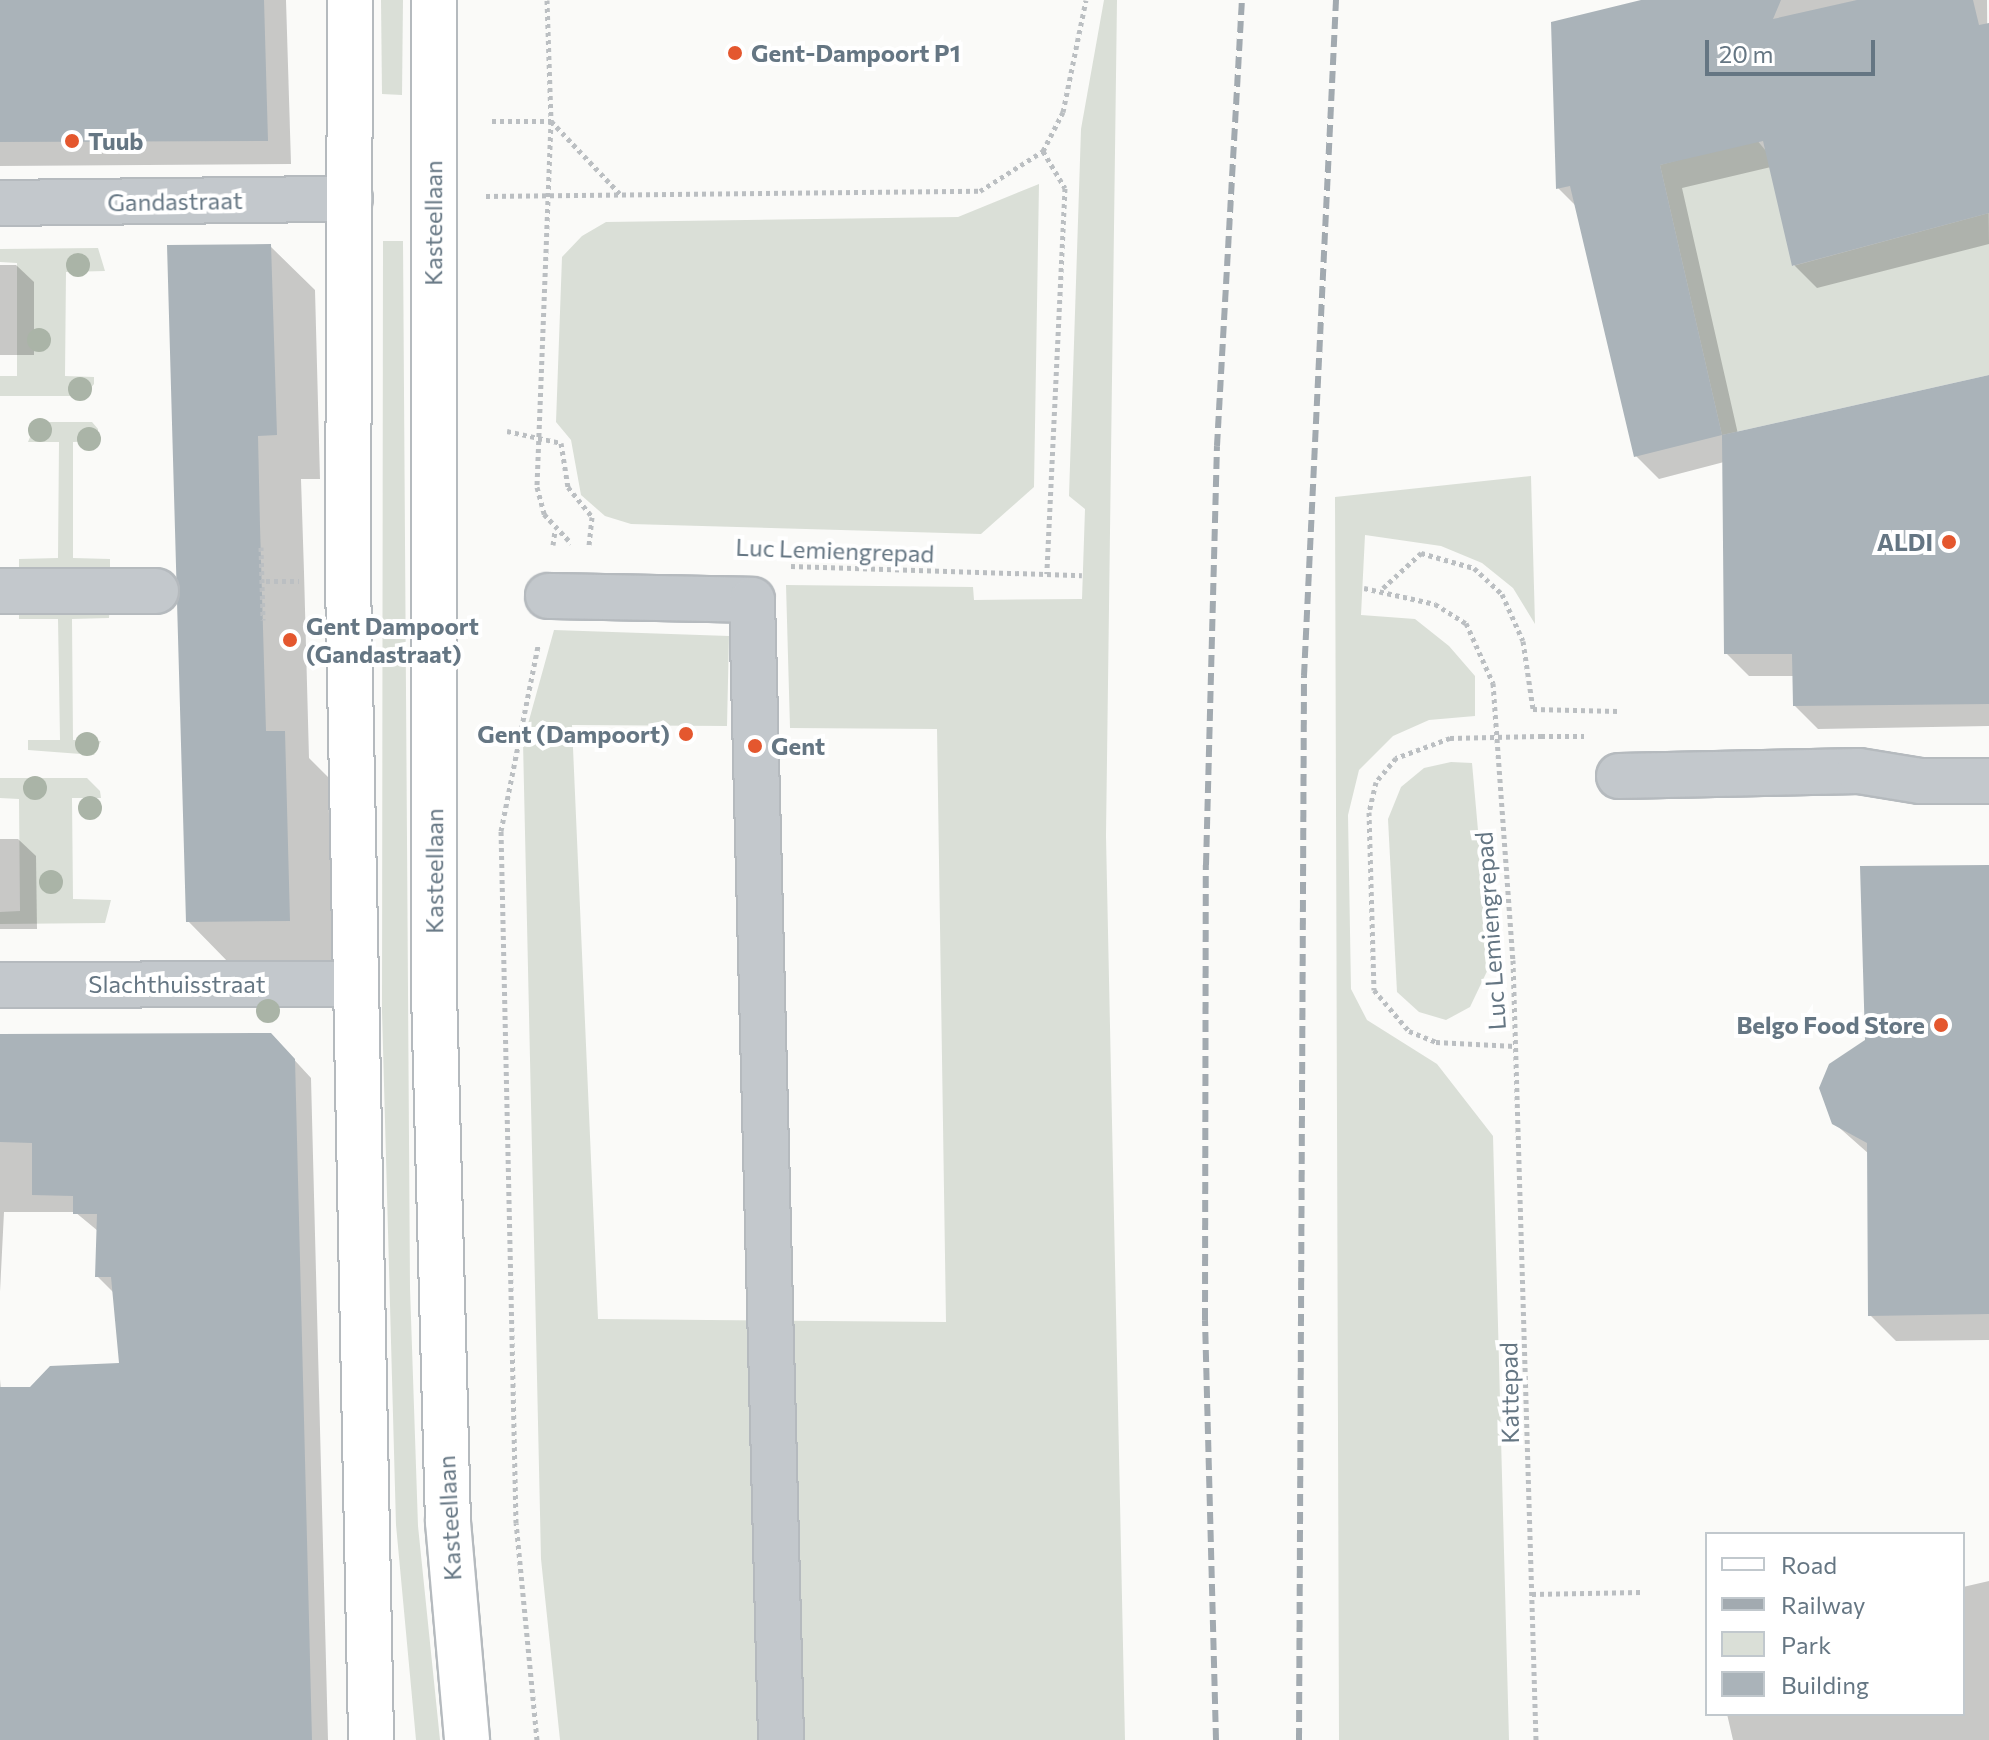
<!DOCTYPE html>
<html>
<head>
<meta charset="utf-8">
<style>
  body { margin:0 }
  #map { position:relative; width:1989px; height:1740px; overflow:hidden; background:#fafaf8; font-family:Commissioner,sans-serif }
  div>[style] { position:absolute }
  .green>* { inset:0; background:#dadfd7 }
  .shadow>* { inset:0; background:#0003 }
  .building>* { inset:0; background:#aab3b9 }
  .path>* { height:5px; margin-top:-2.5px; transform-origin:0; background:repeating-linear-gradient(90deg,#bbbfc2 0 4px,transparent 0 8px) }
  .roads { filter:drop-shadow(2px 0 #b5babe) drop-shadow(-2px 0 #b5babe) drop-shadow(0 2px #b5babe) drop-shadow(0 -2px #b5babe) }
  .minor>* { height:44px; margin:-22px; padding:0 22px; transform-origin:22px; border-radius:22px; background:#c3c8cc }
  .major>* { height:44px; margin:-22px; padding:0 22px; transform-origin:22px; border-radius:22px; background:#fff }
  .rail>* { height:6px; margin-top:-3px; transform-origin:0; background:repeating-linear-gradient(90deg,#a2aab0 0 12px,transparent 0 18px) }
  .path-bridge>* { height:5px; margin-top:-2.5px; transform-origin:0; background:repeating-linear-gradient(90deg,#bbbfc2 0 4px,transparent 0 8px) }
  .trees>* { width:24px; height:24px; margin:-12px; border-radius:50%; background:#aab4a7 }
  .dots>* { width:22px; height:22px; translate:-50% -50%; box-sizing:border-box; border:4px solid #fff; border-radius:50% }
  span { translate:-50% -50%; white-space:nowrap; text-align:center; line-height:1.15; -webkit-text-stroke:8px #fff; paint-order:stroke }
  .poi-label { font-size:24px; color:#657683; font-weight:700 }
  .left { translate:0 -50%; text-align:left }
  .right { translate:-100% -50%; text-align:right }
  .street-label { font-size:24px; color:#657683 }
  .legend { position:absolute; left:1705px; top:1532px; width:260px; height:184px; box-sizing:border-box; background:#fff; border:2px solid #c1c8cd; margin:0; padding:10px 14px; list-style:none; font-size:24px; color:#657683 }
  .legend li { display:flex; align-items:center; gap:16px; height:40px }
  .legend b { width:40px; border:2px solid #c1c8cd }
  .scale { position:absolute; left:1705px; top:40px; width:170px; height:36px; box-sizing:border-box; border:4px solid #657683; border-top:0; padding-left:10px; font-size:24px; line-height:28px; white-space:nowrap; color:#657683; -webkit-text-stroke:6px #fff; paint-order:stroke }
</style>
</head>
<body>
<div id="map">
  <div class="green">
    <i style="clip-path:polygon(381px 0,403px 0,402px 95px,382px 94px)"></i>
    <i style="clip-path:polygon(1104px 0,1117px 0,1106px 836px,1125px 1740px,560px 1740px,541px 1559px,523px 742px,554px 630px,729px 636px,727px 726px,572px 725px,598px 1319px,946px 1322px,937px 729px,790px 728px,786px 585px,973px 587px,974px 600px,1082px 599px,1085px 509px,1069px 496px,1081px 129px)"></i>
    <i style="clip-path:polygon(1756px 139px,1766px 151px,1793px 266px,1989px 213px,1989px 375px,1722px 435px,1660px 165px)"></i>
    <i style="clip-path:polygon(1039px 184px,1034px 487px,981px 534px,631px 524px,605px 516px,581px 495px,571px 440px,556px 422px,562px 257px,582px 236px,606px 222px,958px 217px)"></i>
    <i style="clip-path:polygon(383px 241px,403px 241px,410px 1288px,418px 1526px,440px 1740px,416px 1740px,396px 1525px,382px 1011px)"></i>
    <i style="clip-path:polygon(98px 248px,105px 271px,66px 272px,65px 376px,94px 377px,94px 384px,84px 396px,0 396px,0 376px,17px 376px,17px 263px,0 262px,0 249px)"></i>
    <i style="clip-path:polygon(36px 422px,92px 422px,98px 429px,98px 441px,73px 442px,73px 558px,110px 559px,110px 575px,19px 575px,19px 559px,58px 558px,59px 442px,28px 442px)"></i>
    <i style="clip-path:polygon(1531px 476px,1535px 624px,1513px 588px,1482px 563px,1441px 546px,1365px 535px,1361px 615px,1415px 619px,1449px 646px,1475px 676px,1475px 716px,1429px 720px,1393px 736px,1359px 770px,1348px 815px,1351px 989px,1367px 1020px,1437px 1064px,1493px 1136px,1509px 1740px,1339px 1740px,1335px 497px)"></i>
    <i style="clip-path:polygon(19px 603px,110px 603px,109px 618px,72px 619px,73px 740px,101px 741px,94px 755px,28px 750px,28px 740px,60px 740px,58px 619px,19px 619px)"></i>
    <i style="clip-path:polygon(1451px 762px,1472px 763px,1490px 965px,1470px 1007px,1446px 1020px,1419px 1012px,1397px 992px,1388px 819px,1401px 787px,1424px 768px)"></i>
    <i style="clip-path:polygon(0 778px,87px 778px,100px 791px,101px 798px,72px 798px,73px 899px,111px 900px,105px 923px,0 924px,0 912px,20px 911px,19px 799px,0 798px)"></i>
  </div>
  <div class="shadow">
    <i style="clip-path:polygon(0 0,286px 0,291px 164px,0 166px)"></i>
    <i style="clip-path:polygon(1650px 0,1987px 0,1989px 244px,1817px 288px,1794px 265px,1771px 167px,1682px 188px,1738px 434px,1989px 377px,1989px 726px,1818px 729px,1795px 706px,1795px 676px,1749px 676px,1726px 653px,1724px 462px,1659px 479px,1636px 456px,1577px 207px,1558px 188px)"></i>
    <i style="clip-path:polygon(270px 246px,315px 290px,320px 479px,301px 479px,304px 572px,309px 758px,328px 777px,333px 964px,232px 966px,188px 921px)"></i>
    <i style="clip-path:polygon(0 265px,16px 265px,34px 282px,34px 355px,0 355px)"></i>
    <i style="clip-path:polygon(0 839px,18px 839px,36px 856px,37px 929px,0 929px)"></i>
    <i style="clip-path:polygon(1989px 867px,1989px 1340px,1896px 1341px,1870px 1315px,1869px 1154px,1834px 1123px,1867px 1041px)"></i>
    <i style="clip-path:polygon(0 1037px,288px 1053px,311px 1078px,328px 1740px,0 1740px,0 1379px,3px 1417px,121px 1364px,115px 1294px,97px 1276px,98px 1231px,75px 1212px,4px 1212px,0 1292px)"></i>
    <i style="clip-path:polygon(1989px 1581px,1989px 1740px,1733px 1740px,1727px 1714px,1963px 1714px,1963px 1587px)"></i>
  </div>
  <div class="building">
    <i style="clip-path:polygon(0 0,264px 0,268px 141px,0 142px)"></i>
    <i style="clip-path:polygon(1641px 0,1781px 0,1773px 19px,1857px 0,1973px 0,1979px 25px,1989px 23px,1989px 213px,1792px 266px,1763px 141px,1660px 165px,1722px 435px,1634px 457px,1570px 186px,1556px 189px,1551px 22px)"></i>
    <i style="clip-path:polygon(271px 244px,277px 435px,258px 436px,260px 526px,266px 731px,285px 731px,290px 921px,186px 922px,167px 245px)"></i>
    <i style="clip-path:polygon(1989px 375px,1989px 704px,1793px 706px,1792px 654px,1724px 654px,1722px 435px)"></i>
    <i style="clip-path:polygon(1989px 865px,1989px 1314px,1868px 1316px,1867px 1143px,1832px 1124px,1819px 1088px,1829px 1064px,1865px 1040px,1860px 866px)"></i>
    <i style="clip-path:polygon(271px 1033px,295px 1059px,312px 1740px,0 1740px,0 1387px,30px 1387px,50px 1366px,119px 1363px,111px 1277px,95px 1277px,97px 1214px,73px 1214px,73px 1196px,32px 1195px,32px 1143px,0 1142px,0 1034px)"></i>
  </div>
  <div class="path">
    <i style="left:547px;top:0;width:121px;rotate:88.1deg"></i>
    <i style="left:551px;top:121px;width:366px;rotate:92.2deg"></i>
    <i style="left:537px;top:487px;width:28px;rotate:75deg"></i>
    <i style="left:544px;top:514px;width:40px;rotate:47deg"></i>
    <i style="left:492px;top:121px;width:59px"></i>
    <i style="left:551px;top:121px;width:103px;rotate:46.6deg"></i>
    <i style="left:1043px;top:151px;width:43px;rotate:59.3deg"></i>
    <i style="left:1065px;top:188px;width:386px;rotate:92.7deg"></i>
    <i style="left:486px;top:196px;width:494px;rotate:-0.6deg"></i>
    <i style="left:980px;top:191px;width:75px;rotate:-32.4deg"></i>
    <i style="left:1043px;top:151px;width:44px;rotate:-62.9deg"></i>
    <i style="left:1063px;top:112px;width:114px;rotate:-78.4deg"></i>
    <i style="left:507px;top:431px;width:55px;rotate:12.5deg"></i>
    <i style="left:561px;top:443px;width:45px;rotate:81deg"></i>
    <i style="left:568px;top:487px;width:38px;rotate:51deg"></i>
    <i style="left:592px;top:517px;width:28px;rotate:96deg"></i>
    <i style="left:553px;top:545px;width:15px;rotate:-82deg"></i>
    <i style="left:261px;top:547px;width:73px;rotate:88.4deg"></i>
    <i style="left:791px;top:566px;width:291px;rotate:1.8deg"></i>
    <i style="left:266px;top:581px;width:33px"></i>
    <i style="left:1364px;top:588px;width:73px;rotate:12.7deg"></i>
    <i style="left:1435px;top:604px;width:36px;rotate:32deg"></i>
    <i style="left:1466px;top:623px;width:66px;rotate:65.8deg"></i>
    <i style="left:1493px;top:683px;width:278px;rotate:85.9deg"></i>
    <i style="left:1513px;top:960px;width:780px;rotate:88.31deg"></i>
    <i style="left:1383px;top:588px;width:52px;rotate:-42.6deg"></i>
    <i style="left:1421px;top:553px;width:55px;rotate:15.8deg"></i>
    <i style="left:1474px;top:568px;width:38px;rotate:43deg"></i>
    <i style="left:1502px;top:594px;width:51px;rotate:65.9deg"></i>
    <i style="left:1523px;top:641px;width:69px;rotate:81.6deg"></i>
    <i style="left:1533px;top:709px;width:85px;rotate:1.3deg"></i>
    <i style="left:1541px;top:736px;width:43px"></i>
    <i style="left:1450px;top:738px;width:58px;rotate:159.7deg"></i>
    <i style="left:1396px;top:758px;width:31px;rotate:130deg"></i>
    <i style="left:1376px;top:782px;width:31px;rotate:103deg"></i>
    <i style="left:1369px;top:812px;width:178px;rotate:88.4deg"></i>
    <i style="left:1374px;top:990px;width:54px;rotate:49.5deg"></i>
    <i style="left:1409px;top:1031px;width:29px;rotate:22deg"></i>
    <i style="left:1436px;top:1042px;width:79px;rotate:2.9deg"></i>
    <i style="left:1532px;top:1594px;width:109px;rotate:-1.1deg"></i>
    <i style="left:537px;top:1740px;width:218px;rotate:-95.5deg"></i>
    <i style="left:516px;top:1523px;width:692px;rotate:-91.24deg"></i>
    <i style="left:501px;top:831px;width:189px;rotate:-78.7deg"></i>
  </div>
  <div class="roads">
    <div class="minor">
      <i style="left:0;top:203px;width:350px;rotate:-0.7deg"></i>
      <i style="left:0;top:591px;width:156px"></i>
      <i style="left:548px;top:596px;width:204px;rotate:1.1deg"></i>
      <i style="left:752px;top:600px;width:1140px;rotate:88.54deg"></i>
      <i style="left:1619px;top:776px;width:240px;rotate:-1.2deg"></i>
      <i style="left:1859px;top:771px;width:62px;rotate:9.3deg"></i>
      <i style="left:1920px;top:781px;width:69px"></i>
      <i style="left:0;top:985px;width:354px;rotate:-0.2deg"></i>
    </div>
    <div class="major">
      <i style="left:350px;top:0;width:581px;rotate:90.2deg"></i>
      <i style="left:348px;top:581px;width:1159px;rotate:88.86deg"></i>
      <i style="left:434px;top:0;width:992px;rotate:90deg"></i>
      <i style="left:434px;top:992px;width:530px;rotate:88.49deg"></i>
      <i style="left:448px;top:1522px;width:219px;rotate:85deg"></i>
    </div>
  </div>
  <div class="rail">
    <i style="left:1216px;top:1740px;width:420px;rotate:-91.5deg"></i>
    <i style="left:1205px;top:1320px;width:455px;rotate:-89.9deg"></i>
    <i style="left:1206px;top:865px;width:419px;rotate:-88.5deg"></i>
    <i style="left:1217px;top:446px;width:447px;rotate:-86.8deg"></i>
    <i style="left:1299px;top:1740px;width:1064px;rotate:-89.73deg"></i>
    <i style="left:1304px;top:676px;width:677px;rotate:-87.29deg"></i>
  </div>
  <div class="path-bridge">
    <i style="left:1450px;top:738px;width:91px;rotate:-1.3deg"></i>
  </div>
  <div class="trees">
    <i style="left:78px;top:265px"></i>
    <i style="left:39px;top:340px"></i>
    <i style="left:80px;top:389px"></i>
    <i style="left:40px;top:430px"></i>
    <i style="left:89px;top:439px"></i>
    <i style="left:87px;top:744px"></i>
    <i style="left:35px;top:788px"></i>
    <i style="left:90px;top:808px"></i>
    <i style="left:51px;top:882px"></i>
    <i style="left:268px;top:1011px"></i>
  </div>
  <div class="dots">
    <i style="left:735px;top:53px;background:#e4572e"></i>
    <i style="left:72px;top:141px;background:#e4572e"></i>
    <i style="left:1949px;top:542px;background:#e4572e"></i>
    <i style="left:290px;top:640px;background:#e4572e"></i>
    <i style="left:686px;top:734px;background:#e4572e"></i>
    <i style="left:755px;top:746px;background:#e4572e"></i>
    <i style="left:1941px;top:1025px;background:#e4572e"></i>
  </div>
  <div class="poi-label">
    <span class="left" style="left:751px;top:53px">Gent-Dampoort P1</span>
    <span class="left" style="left:88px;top:141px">Tuub</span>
    <span class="right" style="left:1933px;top:542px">ALDI</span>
    <span class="left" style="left:306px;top:640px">Gent Dampoort<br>(Gandastraat)</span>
    <span class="right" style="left:670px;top:734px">Gent (Dampoort)</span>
    <span class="left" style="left:771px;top:746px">Gent</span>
    <span class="right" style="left:1925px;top:1025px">Belgo Food Store</span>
  </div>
  <div class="street-label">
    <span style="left:175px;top:201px;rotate:-1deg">Gandastraat</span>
    <span style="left:433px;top:223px;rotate:-90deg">Kasteellaan</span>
    <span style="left:835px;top:550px;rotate:2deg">Luc Lemiengrepad</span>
    <span style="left:434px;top:871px;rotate:-90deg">Kasteellaan</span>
    <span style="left:1490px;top:931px;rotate:-94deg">Luc Lemiengrepad</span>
    <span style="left:177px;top:984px">Slachthuisstraat</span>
    <span style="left:1509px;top:1393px;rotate:-91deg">Kattepad</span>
    <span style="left:449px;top:1518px;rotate:-93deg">Kasteellaan</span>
  </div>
  <ul class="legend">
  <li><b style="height:10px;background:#fff"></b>Road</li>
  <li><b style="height:10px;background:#a2aab0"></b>Railway</li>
  <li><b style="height:22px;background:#dadfd7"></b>Park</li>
  <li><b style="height:22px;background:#aab3b9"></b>Building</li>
  </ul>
  <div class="scale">20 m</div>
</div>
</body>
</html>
